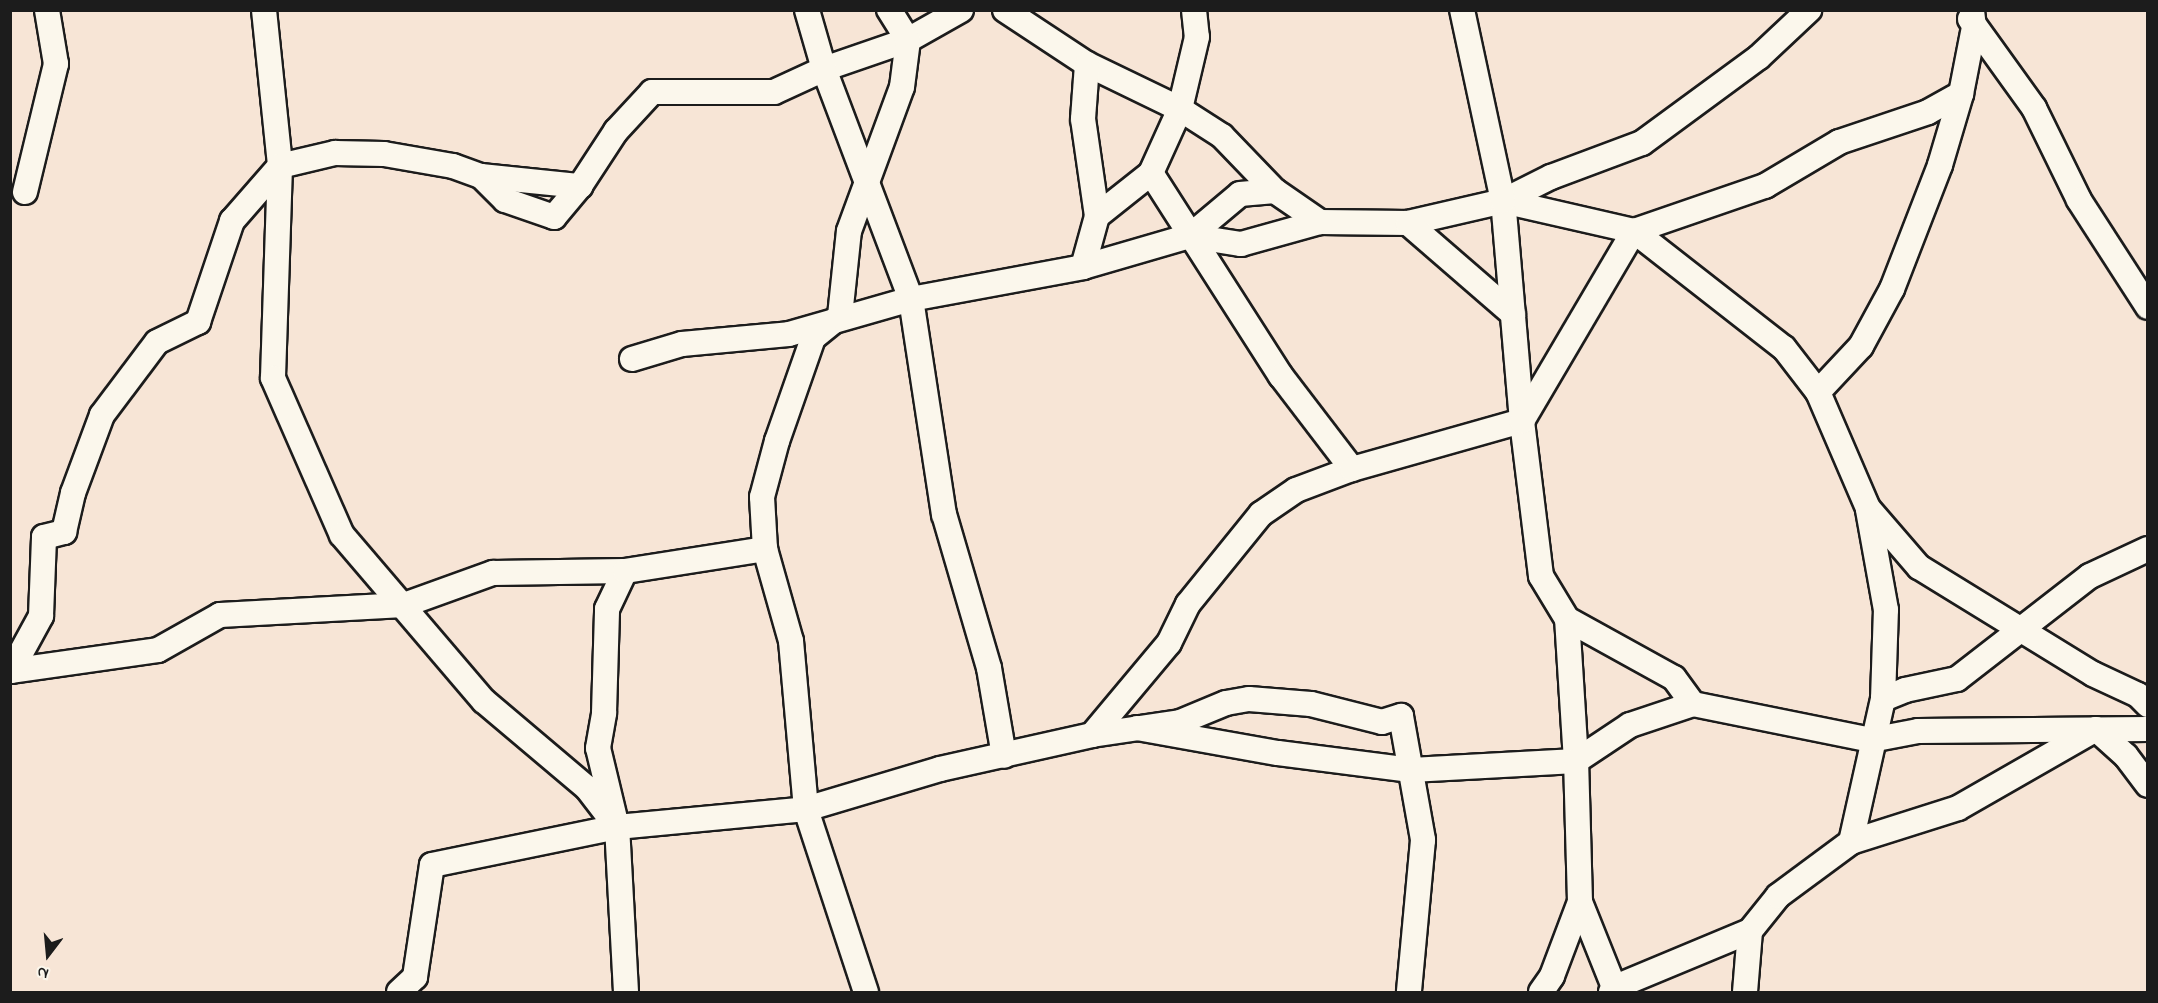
<!DOCTYPE html>
<html>
<head>
<meta charset="utf-8">
<style>
  body { margin:0 }
  #map { position:relative; width:2158px; height:1003px; overflow:hidden; background:#f7e5d6; font-family:"Indie Flower",sans-serif }
  div>[style] { position:absolute }
  .roads { filter:drop-shadow(2px 0 #1c1c1c) drop-shadow(-2px 0 #1c1c1c) drop-shadow(0 2px #1c1c1c) drop-shadow(0 -2px #1c1c1c) }
  .street>* { height:24px; margin:-12px; padding:0 12px; transform-origin:12px; border-radius:12px; background:#fbf7ec }
  span { translate:-50% -50%; white-space:nowrap; text-align:center; line-height:1.15; -webkit-text-stroke:4.5px #fbf7ec; paint-order:stroke }
  .frame { position:absolute; inset:0; border:12px solid #1c1c1c; pointer-events:none }
  .north { position:absolute; left:18px; top:925px; width:60px; height:60px; -webkit-text-stroke:4px #fbf7ec; paint-order:stroke; rotate:196deg; font-size:16px; font-weight:700; line-height:24px; text-align:center; color:#1c1c1c }
  .north::after { content:''; display:block; margin:auto; width:21px; height:27px; background:#1c1c1c; clip-path:polygon(50% 0,100% 100%,50% 72%,0 100%) }
</style>
</head>
<body>
<div id="map">
  <div class="roads">
    <div class="street">
      <i style="left:264px;top:10px;width:157px;rotate:84.1deg"></i>
      <i style="left:280px;top:166px;width:212px;rotate:91.9deg"></i>
      <i style="left:273px;top:378px;width:171px;rotate:66.3deg"></i>
      <i style="left:342px;top:535px;width:218px;rotate:49.5deg"></i>
      <i style="left:484px;top:701px;width:135px;rotate:40.2deg"></i>
      <i style="left:587px;top:788px;width:49px;rotate:52.4deg"></i>
      <i style="left:961px;top:10px;width:61px;rotate:150.5deg"></i>
      <i style="left:908px;top:40px;width:89px;rotate:161deg"></i>
      <i style="left:824px;top:69px;width:246px;rotate:69.3deg"></i>
      <i style="left:911px;top:299px;width:218px;rotate:81.3deg"></i>
      <i style="left:944px;top:514px;width:160px;rotate:73.7deg"></i>
      <i style="left:989px;top:668px;width:89px;rotate:80.3deg"></i>
      <i style="left:1005px;top:10px;width:98px;rotate:33.4deg"></i>
      <i style="left:1087px;top:64px;width:103px;rotate:25.8deg"></i>
      <i style="left:1180px;top:109px;width:50px;rotate:32.7deg"></i>
      <i style="left:1222px;top:136px;width:76px;rotate:46.1deg"></i>
      <i style="left:1275px;top:191px;width:55px;rotate:34.6deg"></i>
      <i style="left:1320px;top:222px;width:88px;rotate:0.7deg"></i>
      <i style="left:1408px;top:223px;width:98px;rotate:-13deg"></i>
      <i style="left:1503px;top:201px;width:134px;rotate:12.9deg"></i>
      <i style="left:1634px;top:231px;width:190px;rotate:38deg"></i>
      <i style="left:1784px;top:348px;width:56px;rotate:52.3deg"></i>
      <i style="left:1818px;top:392px;width:126px;rotate:66.7deg"></i>
      <i style="left:1868px;top:508px;width:78px;rotate:49.2deg"></i>
      <i style="left:1919px;top:567px;width:204px;rotate:31.6deg"></i>
      <i style="left:2093px;top:674px;width:50px;rotate:25deg"></i>
      <i style="left:2138px;top:695px;width:14px;rotate:45deg"></i>
      <i style="left:1194px;top:10px;width:27px;rotate:84deg"></i>
      <i style="left:1197px;top:37px;width:74px;rotate:103.3deg"></i>
      <i style="left:1180px;top:109px;width:70px;rotate:114.4deg"></i>
      <i style="left:1151px;top:173px;width:241px;rotate:57.4deg"></i>
      <i style="left:1281px;top:376px;width:117px;rotate:52.6deg"></i>
      <i style="left:1970px;top:19px;width:110px;rotate:54.3deg"></i>
      <i style="left:2034px;top:108px;width:102px;rotate:63.9deg"></i>
      <i style="left:2079px;top:200px;width:127px;rotate:57.2deg"></i>
      <i style="left:481px;top:176px;width:34px;rotate:45deg"></i>
      <i style="left:505px;top:200px;width:52px;rotate:19.1deg"></i>
      <i style="left:554px;top:217px;width:40px;rotate:-50deg"></i>
      <i style="left:580px;top:186px;width:66px;rotate:-56.8deg"></i>
      <i style="left:616px;top:131px;width:53px;rotate:-47.3deg"></i>
      <i style="left:652px;top:92px;width:122px"></i>
      <i style="left:774px;top:92px;width:55px;rotate:-24.7deg"></i>
      <i style="left:824px;top:69px;width:61px;rotate:-106.1deg"></i>
      <i style="left:25px;top:192px;width:132px;rotate:-76.4deg"></i>
      <i style="left:56px;top:64px;width:55px;rotate:-99.5deg"></i>
      <i style="left:1503px;top:201px;width:54px;rotate:-26.6deg"></i>
      <i style="left:1551px;top:177px;width:97px;rotate:-20.5deg"></i>
      <i style="left:1642px;top:143px;width:145px;rotate:-36.3deg"></i>
      <i style="left:1759px;top:57px;width:69px;rotate:-43.2deg"></i>
      <i style="left:1097px;top:216px;width:69px;rotate:-38.5deg"></i>
      <i style="left:1408px;top:223px;width:139px;rotate:40.9deg"></i>
      <i style="left:1190px;top:236px;width:52px;rotate:8.9deg"></i>
      <i style="left:1241px;top:244px;width:82px;rotate:-15.6deg"></i>
      <i style="left:1083px;top:267px;width:53px;rotate:-74.6deg"></i>
      <i style="left:1097px;top:216px;width:98px;rotate:-98.2deg"></i>
      <i style="left:1083px;top:119px;width:55px;rotate:-85.8deg"></i>
      <i style="left:632px;top:359px;width:52px;rotate:-16.7deg"></i>
      <i style="left:682px;top:344px;width:107px;rotate:-5.3deg"></i>
      <i style="left:789px;top:334px;width:127px;rotate:-16deg"></i>
      <i style="left:911px;top:299px;width:175px;rotate:-10.5deg"></i>
      <i style="left:1083px;top:267px;width:111px;rotate:-16.2deg"></i>
      <i style="left:1190px;top:236px;width:65px;rotate:-40deg"></i>
      <i style="left:1240px;top:194px;width:35px;rotate:-5deg"></i>
      <i style="left:1818px;top:392px;width:63px;rotate:-46.9deg"></i>
      <i style="left:1861px;top:346px;width:65px;rotate:-61.5deg"></i>
      <i style="left:1892px;top:289px;width:133px;rotate:-68.8deg"></i>
      <i style="left:1940px;top:165px;width:74px;rotate:-73.5deg"></i>
      <i style="left:1567px;top:619px;width:122px;rotate:28.9deg"></i>
      <i style="left:1674px;top:678px;width:32px;rotate:54deg"></i>
      <i style="left:1693px;top:704px;width:182px;rotate:11.4deg"></i>
      <i style="left:1871px;top:740px;width:48px;rotate:-10.8deg"></i>
      <i style="left:1918px;top:731px;width:230px;rotate:-0.5deg"></i>
      <i style="left:10px;top:671px;width:149px;rotate:-8.1deg"></i>
      <i style="left:158px;top:650px;width:71px;rotate:-29.4deg"></i>
      <i style="left:220px;top:615px;width:184px;rotate:-3.1deg"></i>
      <i style="left:404px;top:605px;width:95px;rotate:-19.8deg"></i>
      <i style="left:493px;top:573px;width:132px;rotate:-0.9deg"></i>
      <i style="left:11px;top:671px;width:63px;rotate:-61.4deg"></i>
      <i style="left:41px;top:616px;width:79px;rotate:-87.8deg"></i>
      <i style="left:44px;top:537px;width:21px;rotate:-14deg"></i>
      <i style="left:64px;top:532px;width:40px;rotate:-77deg"></i>
      <i style="left:73px;top:493px;width:83px;rotate:-69.6deg"></i>
      <i style="left:102px;top:415px;width:91px;rotate:-53deg"></i>
      <i style="left:157px;top:342px;width:46px;rotate:-26deg"></i>
      <i style="left:198px;top:322px;width:107px;rotate:-71.4deg"></i>
      <i style="left:232px;top:221px;width:73px;rotate:-48.9deg"></i>
      <i style="left:280px;top:166px;width:57px;rotate:-13.3deg"></i>
      <i style="left:335px;top:153px;width:49px;rotate:1.2deg"></i>
      <i style="left:384px;top:154px;width:70px;rotate:9.9deg"></i>
      <i style="left:453px;top:166px;width:30px;rotate:20deg"></i>
      <i style="left:481px;top:176px;width:100px;rotate:5.8deg"></i>
      <i style="left:1883px;top:699px;width:24px;rotate:-22deg"></i>
      <i style="left:1905px;top:690px;width:53px;rotate:-11.9deg"></i>
      <i style="left:1957px;top:679px;width:168px;rotate:-37.8deg"></i>
      <i style="left:2090px;top:576px;width:64px;rotate:-25deg"></i>
      <i style="left:1137px;top:728px;width:143px;rotate:10.1deg"></i>
      <i style="left:1278px;top:753px;width:134px;rotate:7.3deg"></i>
      <i style="left:1411px;top:770px;width:165px;rotate:-3.1deg"></i>
      <i style="left:1576px;top:761px;width:142px;rotate:-93.6deg"></i>
      <i style="left:1567px;top:619px;width:50px;rotate:-121.2deg"></i>
      <i style="left:1541px;top:576px;width:156px;rotate:-97deg"></i>
      <i style="left:1522px;top:421px;width:221px;rotate:-94.9deg"></i>
      <i style="left:1503px;top:201px;width:195px;rotate:-102.1deg"></i>
      <i style="left:1092px;top:735px;width:89px;rotate:-8.4deg"></i>
      <i style="left:1180px;top:722px;width:50px;rotate:-22.4deg"></i>
      <i style="left:1226px;top:703px;width:23px;rotate:-10deg"></i>
      <i style="left:1249px;top:699px;width:62px;rotate:4.6deg"></i>
      <i style="left:1311px;top:704px;width:73px;rotate:14.2deg"></i>
      <i style="left:1382px;top:722px;width:20px;rotate:-18deg"></i>
      <i style="left:1401px;top:716px;width:126px;rotate:79.9deg"></i>
      <i style="left:1423px;top:840px;width:153px;rotate:95.3deg"></i>
      <i style="left:1851px;top:842px;width:112px;rotate:-17.6deg"></i>
      <i style="left:1958px;top:808px;width:159px;rotate:-29.8deg"></i>
      <i style="left:2096px;top:729px;width:40px;rotate:42deg"></i>
      <i style="left:2126px;top:756px;width:36px;rotate:53deg"></i>
      <i style="left:1580px;top:902px;width:97px;rotate:68.2deg"></i>
      <i style="left:399px;top:992px;width:22px;rotate:-43deg"></i>
      <i style="left:415px;top:977px;width:113px;rotate:-81.4deg"></i>
      <i style="left:432px;top:865px;width:189px;rotate:-11.6deg"></i>
      <i style="left:617px;top:827px;width:190px;rotate:-5.4deg"></i>
      <i style="left:806px;top:809px;width:140px;rotate:-16.6deg"></i>
      <i style="left:940px;top:769px;width:156px;rotate:-12.6deg"></i>
      <i style="left:1092px;top:735px;width:120px;rotate:-50.1deg"></i>
      <i style="left:1169px;top:643px;width:43px;rotate:-64deg"></i>
      <i style="left:1188px;top:604px;width:116px;rotate:-51deg"></i>
      <i style="left:1261px;top:514px;width:42px;rotate:-34.4deg"></i>
      <i style="left:1296px;top:490px;width:60px;rotate:-20.6deg"></i>
      <i style="left:1352px;top:469px;width:177px;rotate:-15.8deg"></i>
      <i style="left:1522px;top:421px;width:221px;rotate:-59.5deg"></i>
      <i style="left:1634px;top:231px;width:139px;rotate:-19deg"></i>
      <i style="left:1765px;top:186px;width:86px;rotate:-30.7deg"></i>
      <i style="left:1839px;top:142px;width:94px;rotate:-18.6deg"></i>
      <i style="left:1928px;top:112px;width:38px;rotate:-29deg"></i>
      <i style="left:1961px;top:94px;width:68px;rotate:-79deg"></i>
      <i style="left:1974px;top:27px;width:17px;rotate:-97deg"></i>
      <i style="left:626px;top:992px;width:165px;rotate:-93.1deg"></i>
      <i style="left:617px;top:827px;width:81px;rotate:-103.5deg"></i>
      <i style="left:598px;top:748px;width:36px;rotate:-80deg"></i>
      <i style="left:604px;top:713px;width:104px;rotate:-88.3deg"></i>
      <i style="left:607px;top:609px;width:42px;rotate:-64.7deg"></i>
      <i style="left:625px;top:571px;width:142px;rotate:-8.9deg"></i>
      <i style="left:866px;top:992px;width:193px;rotate:-108.2deg"></i>
      <i style="left:806px;top:809px;width:169px;rotate:-95.1deg"></i>
      <i style="left:791px;top:641px;width:96px;rotate:-105.8deg"></i>
      <i style="left:765px;top:549px;width:52px;rotate:-93.3deg"></i>
      <i style="left:762px;top:497px;width:58px;rotate:-75deg"></i>
      <i style="left:777px;top:441px;width:109px;rotate:-70.7deg"></i>
      <i style="left:813px;top:338px;width:35px;rotate:-39deg"></i>
      <i style="left:840px;top:316px;width:85px;rotate:-84deg"></i>
      <i style="left:849px;top:231px;width:153px;rotate:-69.8deg"></i>
      <i style="left:902px;top:87px;width:47px;rotate:-82.7deg"></i>
      <i style="left:908px;top:40px;width:36px;rotate:-122deg"></i>
      <i style="left:1541px;top:992px;width:19px;rotate:-55deg"></i>
      <i style="left:1552px;top:976px;width:79px;rotate:-69.3deg"></i>
      <i style="left:1580px;top:902px;width:141px;rotate:-91.6deg"></i>
      <i style="left:1576px;top:761px;width:65px;rotate:-33.7deg"></i>
      <i style="left:1630px;top:725px;width:66px;rotate:-18.4deg"></i>
      <i style="left:1611px;top:992px;width:4px;rotate:-63deg"></i>
      <i style="left:1613px;top:988px;width:148px;rotate:-22.6deg"></i>
      <i style="left:1745px;top:992px;width:61px;rotate:-85.3deg"></i>
      <i style="left:1750px;top:931px;width:45px;rotate:-51.3deg"></i>
      <i style="left:1778px;top:896px;width:91px;rotate:-36.5deg"></i>
      <i style="left:1851px;top:842px;width:147px;rotate:-77.4deg"></i>
      <i style="left:1883px;top:699px;width:89px;rotate:-88.1deg"></i>
      <i style="left:1886px;top:610px;width:102px;rotate:-100.2deg"></i>
    </div>
  </div>
  <div class="frame"></div>
  <div class="north">N</div>
</div>
</body>
</html>
